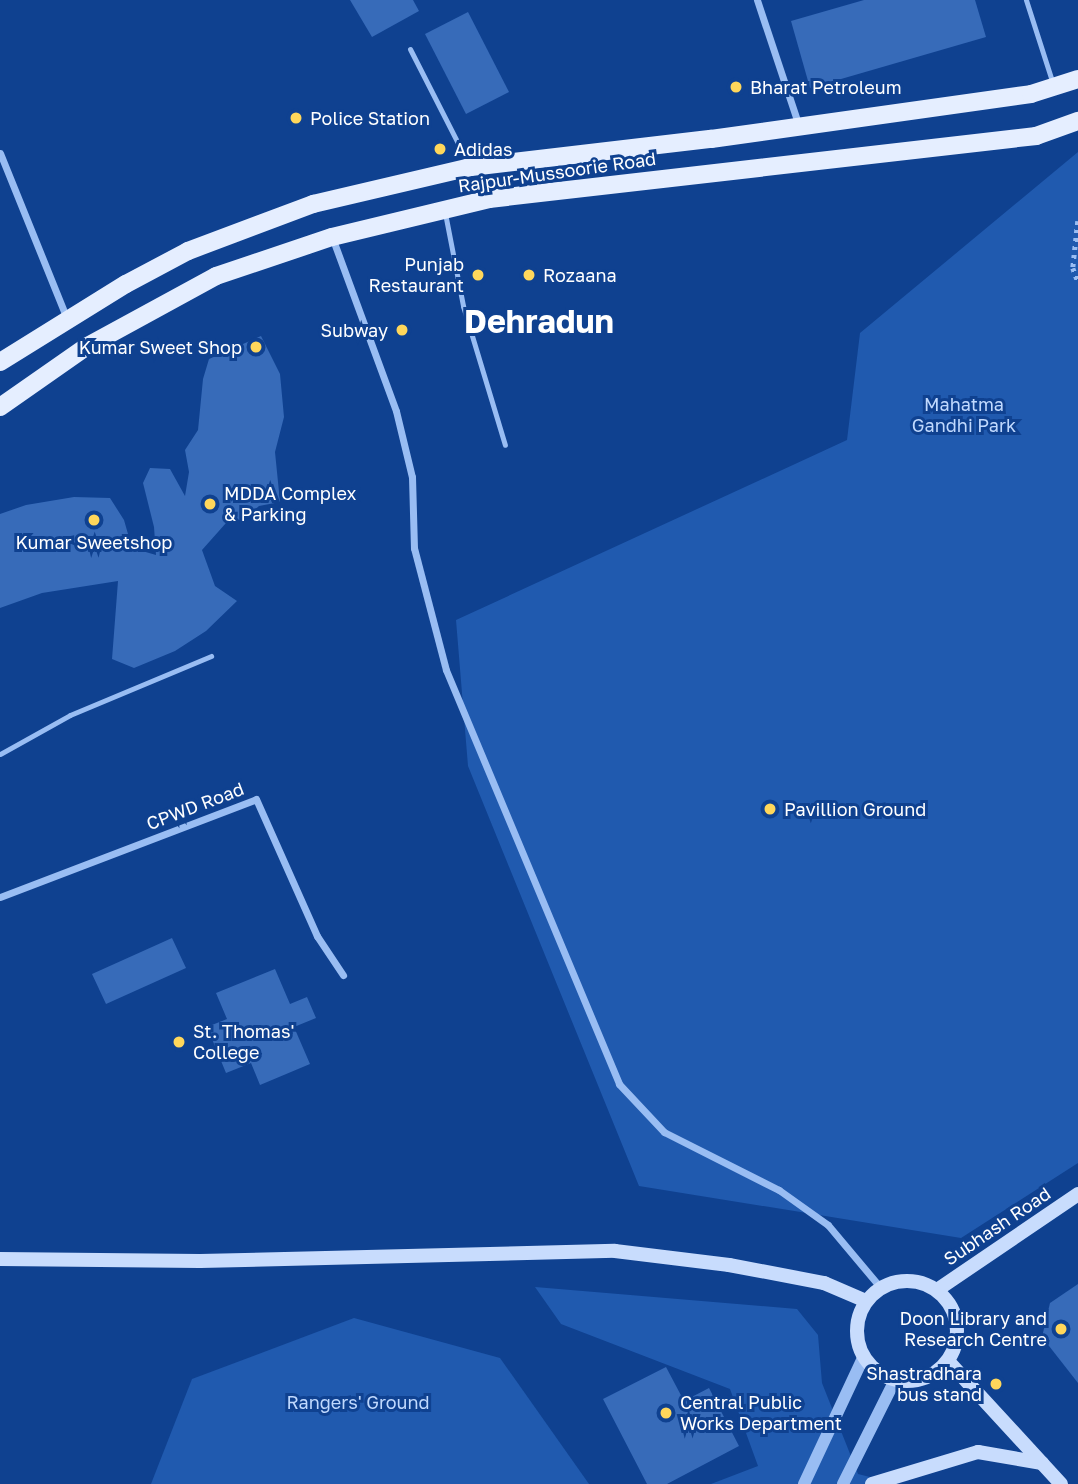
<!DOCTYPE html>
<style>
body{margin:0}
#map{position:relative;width:1078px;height:1484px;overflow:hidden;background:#0f4190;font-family:"Golos Text",sans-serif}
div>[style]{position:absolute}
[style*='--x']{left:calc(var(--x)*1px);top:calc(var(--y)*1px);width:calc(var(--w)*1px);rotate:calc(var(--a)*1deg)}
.green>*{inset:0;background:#205aaf}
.building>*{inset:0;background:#376bb9}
.path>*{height:4.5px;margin-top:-2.25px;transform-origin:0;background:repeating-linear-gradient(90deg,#99bdf3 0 3.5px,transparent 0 8.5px)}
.service>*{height:5px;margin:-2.5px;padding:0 2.5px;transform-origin:2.5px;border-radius:2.5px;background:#99bdf3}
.minor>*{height:7px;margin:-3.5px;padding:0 3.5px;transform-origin:3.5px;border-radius:3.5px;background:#99bdf3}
.tertiary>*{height:12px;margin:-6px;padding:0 6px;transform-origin:6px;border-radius:6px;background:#99bdf3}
.secondary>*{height:14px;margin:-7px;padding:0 7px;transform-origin:7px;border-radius:7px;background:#c8dcfd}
.secondary>.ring{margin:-7px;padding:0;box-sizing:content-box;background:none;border:14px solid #c8dcfd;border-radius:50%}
.primary>*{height:18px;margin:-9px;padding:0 9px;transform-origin:9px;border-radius:9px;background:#e5eeff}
.dots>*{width:19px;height:19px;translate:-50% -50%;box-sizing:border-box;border:4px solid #0f4190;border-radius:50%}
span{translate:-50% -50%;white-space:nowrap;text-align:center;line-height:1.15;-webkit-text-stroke:6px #0f4190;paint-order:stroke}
.poi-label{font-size:18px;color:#fff}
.left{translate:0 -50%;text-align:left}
.right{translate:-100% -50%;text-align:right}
.street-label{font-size:18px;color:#fff}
.park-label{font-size:18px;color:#c0d9fe}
.town-label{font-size:32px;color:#fff;font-weight:700}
</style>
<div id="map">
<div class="green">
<i style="clip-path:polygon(1078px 152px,1078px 1163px,961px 1238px,639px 1186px,468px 766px,456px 620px,847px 440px,860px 333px)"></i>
<i style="clip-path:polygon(535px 1287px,797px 1309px,818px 1335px,822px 1383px,858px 1474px,898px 1484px,711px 1484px,758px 1466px,730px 1389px,561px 1324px)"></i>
<i style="clip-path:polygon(354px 1318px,500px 1358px,589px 1484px,151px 1484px,192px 1379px)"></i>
</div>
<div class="building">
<i style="clip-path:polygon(350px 0,413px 0,419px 11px,372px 37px)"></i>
<i style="clip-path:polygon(864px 0,975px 0,986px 37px,810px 88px,791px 21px)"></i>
<i style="clip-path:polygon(468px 12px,509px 92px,466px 114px,425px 34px)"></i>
<i style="clip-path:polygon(261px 336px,280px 374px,284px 417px,275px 452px,280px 502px,259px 506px,244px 519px,226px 523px,202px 550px,215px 586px,237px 601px,206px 631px,175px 651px,134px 668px,112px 659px,118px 581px,42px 593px,0 608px,0 514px,26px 505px,74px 497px,110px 498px,124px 520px,132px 548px,156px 555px,154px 527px,143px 483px,150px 468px,170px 469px,185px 496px,189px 472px,185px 450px,198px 430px,203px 379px,209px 359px)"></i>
<i style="clip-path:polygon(172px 938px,186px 968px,106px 1004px,92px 974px)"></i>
<i style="clip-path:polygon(275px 969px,290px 1004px,307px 997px,316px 1018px,294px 1027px,310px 1064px,260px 1085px,251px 1063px,226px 1073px,207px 1027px,227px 1019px,216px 993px)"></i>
<i style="clip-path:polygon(1078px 1284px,1078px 1383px,1042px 1337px,1050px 1303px)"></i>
<i style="clip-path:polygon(666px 1367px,684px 1401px,709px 1388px,739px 1446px,667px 1484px,647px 1484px,603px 1399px)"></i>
</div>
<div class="path">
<i style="--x:1078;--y:221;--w:47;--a:96.1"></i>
<i style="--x:1073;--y:268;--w:15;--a:70"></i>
</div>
<div class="service">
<i style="--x:1026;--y:0;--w:88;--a:72.2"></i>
<i style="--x:410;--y:49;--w:130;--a:63"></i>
<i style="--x:445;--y:213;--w:95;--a:79"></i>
<i style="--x:463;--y:306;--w:145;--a:73.2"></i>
<i style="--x:0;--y:754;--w:80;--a:-29.1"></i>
<i style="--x:70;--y:715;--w:153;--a:-22.7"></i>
</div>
<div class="minor">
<i style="--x:757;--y:0;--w:133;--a:71.6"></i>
<i style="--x:0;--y:153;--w:179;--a:68"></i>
<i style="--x:332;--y:237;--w:185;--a:69.8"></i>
<i style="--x:396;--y:411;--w:68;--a:76.4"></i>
<i style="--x:412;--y:477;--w:71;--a:88.4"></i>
<i style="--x:414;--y:548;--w:126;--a:75.3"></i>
<i style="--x:446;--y:670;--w:449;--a:67.3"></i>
<i style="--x:619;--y:1084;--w:66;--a:46.8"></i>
<i style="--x:664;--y:1132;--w:129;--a:26.8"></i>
<i style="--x:779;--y:1190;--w:60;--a:35.5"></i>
<i style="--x:828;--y:1225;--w:81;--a:50"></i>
<i style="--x:0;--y:897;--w:274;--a:-20.9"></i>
<i style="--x:256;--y:799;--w:150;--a:66"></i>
<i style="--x:317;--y:936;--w:47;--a:56.3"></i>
</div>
<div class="tertiary">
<i style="--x:804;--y:1484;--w:139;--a:-64.9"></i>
<i style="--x:843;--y:1484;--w:116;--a:-63.4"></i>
</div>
<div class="secondary">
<i style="--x:0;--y:1259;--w:200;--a:0.6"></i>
<i style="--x:200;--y:1261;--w:415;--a:-1.4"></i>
<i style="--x:615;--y:1251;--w:115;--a:7"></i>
<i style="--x:729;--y:1265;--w:97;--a:10.7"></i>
<i style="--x:824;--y:1283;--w:46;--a:23.2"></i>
<i class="ring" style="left:857px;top:1281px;width:86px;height:86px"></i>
<i style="--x:937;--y:1290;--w:171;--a:-34.2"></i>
<i style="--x:948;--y:1361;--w:167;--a:47.4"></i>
<i style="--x:872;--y:1484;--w:111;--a:-16.8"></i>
<i style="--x:978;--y:1452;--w:65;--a:9.8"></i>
</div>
<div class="primary">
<i style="--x:0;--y:362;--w:148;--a:-31.8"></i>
<i style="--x:126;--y:284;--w:70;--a:-28"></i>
<i style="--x:188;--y:251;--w:134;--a:-20.6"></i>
<i style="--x:313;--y:204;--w:162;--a:-13.2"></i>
<i style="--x:471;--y:167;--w:242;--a:-6.7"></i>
<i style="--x:711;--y:139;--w:323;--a:-8"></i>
<i style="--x:1031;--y:94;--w:49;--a:-17.7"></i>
<i style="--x:0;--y:407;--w:105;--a:-34.9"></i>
<i style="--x:86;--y:347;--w:148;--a:-28.6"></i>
<i style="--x:216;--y:276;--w:122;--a:-18.6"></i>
<i style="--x:332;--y:237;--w:162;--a:-13.6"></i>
<i style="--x:489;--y:199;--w:551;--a:-6.57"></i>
<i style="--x:1036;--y:136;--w:45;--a:-19.7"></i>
</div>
<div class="dots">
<i style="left:736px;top:87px;background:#ffd75b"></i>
<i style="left:296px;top:118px;background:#ffd75b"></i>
<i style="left:440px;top:149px;background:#ffd75b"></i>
<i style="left:478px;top:275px;background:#ffd75b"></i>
<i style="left:529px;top:275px;background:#ffd75b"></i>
<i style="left:402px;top:330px;background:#ffd75b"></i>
<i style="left:256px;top:347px;background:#ffd75b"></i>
<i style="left:210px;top:504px;background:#ffd75b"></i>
<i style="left:94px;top:520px;background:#ffd75b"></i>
<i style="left:770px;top:809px;background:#ffd75b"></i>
<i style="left:179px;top:1042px;background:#ffd75b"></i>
<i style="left:1061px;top:1329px;background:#ffd75b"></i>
<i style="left:996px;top:1384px;background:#ffd75b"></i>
<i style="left:666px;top:1413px;background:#ffd75b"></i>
</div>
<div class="poi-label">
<span class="left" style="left:750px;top:87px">Bharat Petroleum</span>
<span class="left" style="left:310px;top:118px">Police Station</span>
<span class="left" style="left:454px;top:149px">Adidas</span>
<span class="right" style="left:464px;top:275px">Punjab<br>Restaurant</span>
<span class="left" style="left:543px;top:275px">Rozaana</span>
<span class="right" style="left:388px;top:330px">Subway</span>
<span class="right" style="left:242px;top:347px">Kumar Sweet Shop</span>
<span class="left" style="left:224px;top:504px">MDDA Complex<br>&amp; Parking</span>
<span style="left:94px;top:542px">Kumar Sweetshop</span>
<span class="left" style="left:784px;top:809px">Pavillion Ground</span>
<span class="left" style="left:193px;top:1042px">St. Thomas'<br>College</span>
<span class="right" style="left:1047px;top:1329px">Doon Library and<br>Research Centre</span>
<span class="right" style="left:982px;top:1384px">Shastradhara<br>bus stand</span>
<span class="left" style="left:680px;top:1413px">Central Public<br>Works Department</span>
</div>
<div class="street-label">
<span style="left:557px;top:172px;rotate:-8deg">Rajpur-Mussoorie Road</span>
<span style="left:195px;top:806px;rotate:-21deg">CPWD Road</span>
<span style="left:997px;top:1226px;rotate:-34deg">Subhash Road</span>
</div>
<div class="park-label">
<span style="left:964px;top:415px">Mahatma<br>Gandhi Park</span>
<span style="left:358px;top:1402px">Rangers' Ground</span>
</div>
<div class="town-label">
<span style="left:539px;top:321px">Dehradun</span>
</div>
</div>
